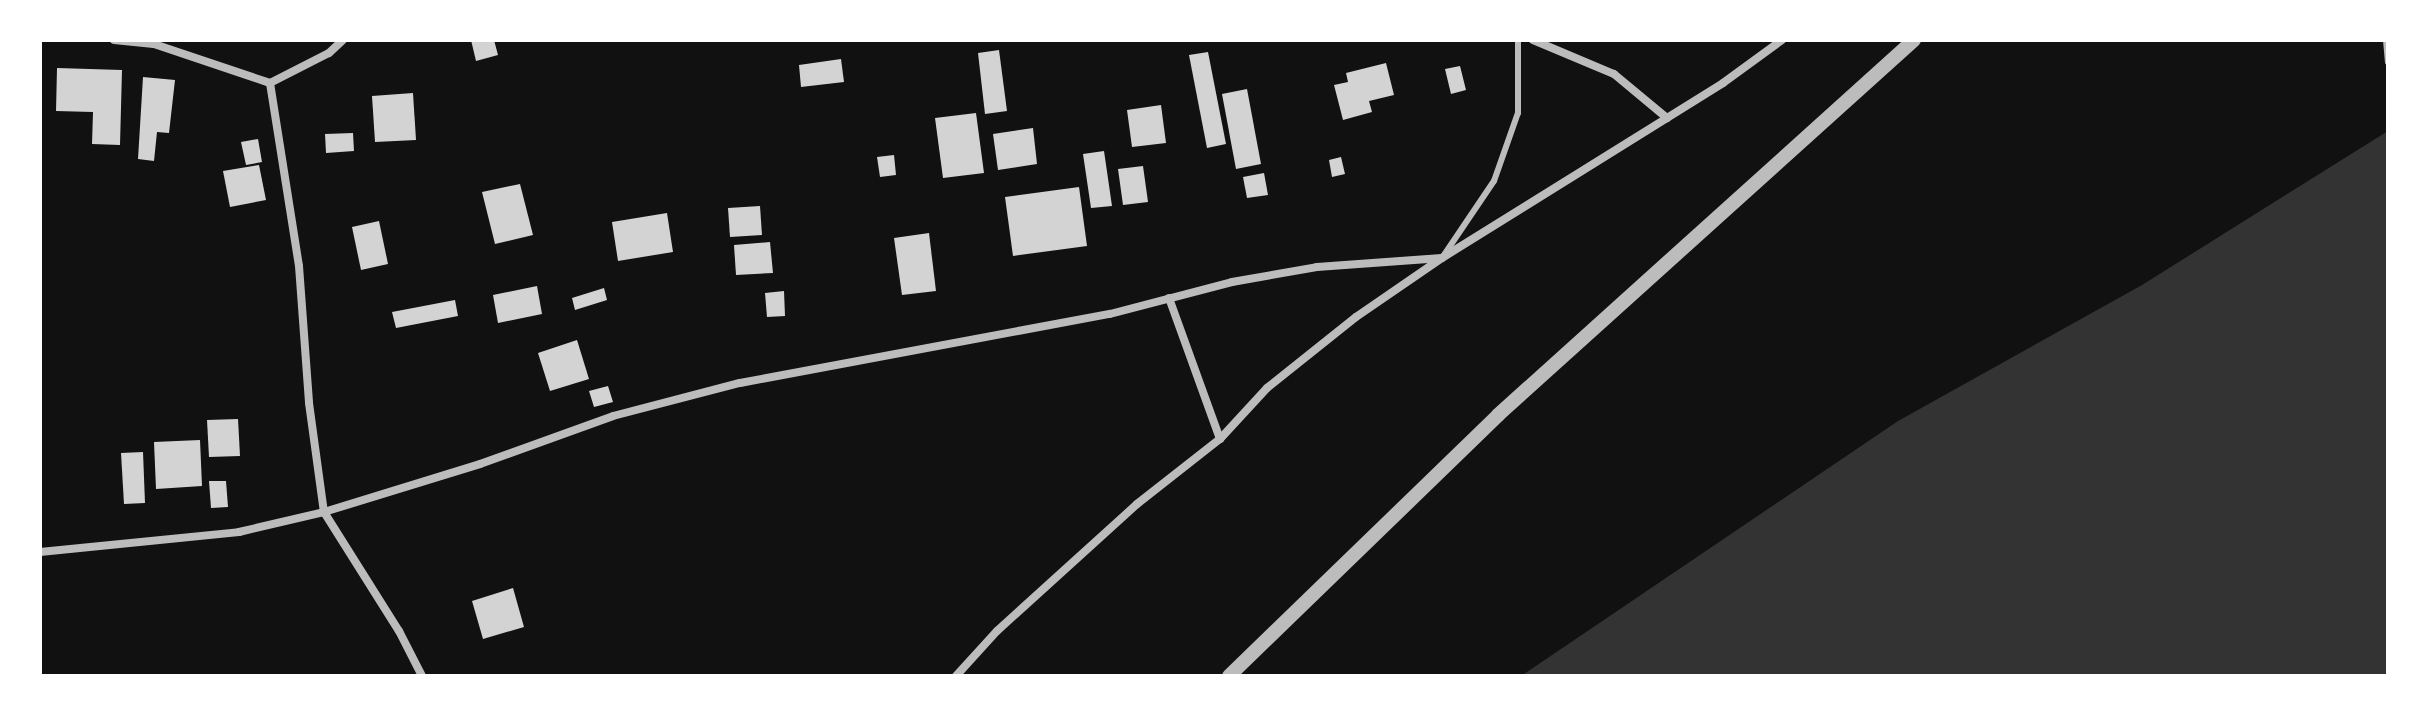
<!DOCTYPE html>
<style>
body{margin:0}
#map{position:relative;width:2428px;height:716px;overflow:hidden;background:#111;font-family:Bitter,serif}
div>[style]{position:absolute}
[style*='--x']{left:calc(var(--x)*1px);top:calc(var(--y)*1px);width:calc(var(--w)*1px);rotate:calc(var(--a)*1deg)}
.water>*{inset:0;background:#333}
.building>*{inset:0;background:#d3d3d3}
.service>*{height:6px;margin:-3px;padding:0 3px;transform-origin:3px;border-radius:3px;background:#bcbcbc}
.minor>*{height:8px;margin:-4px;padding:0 4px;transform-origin:4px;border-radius:4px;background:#bcbcbc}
.tertiary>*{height:14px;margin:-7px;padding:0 7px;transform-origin:7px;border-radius:7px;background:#bcbcbc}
span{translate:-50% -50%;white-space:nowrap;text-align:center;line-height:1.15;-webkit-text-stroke:8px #fff;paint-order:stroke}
.frame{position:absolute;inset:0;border:42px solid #fff;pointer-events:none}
</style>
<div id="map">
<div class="water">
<i style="clip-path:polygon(2388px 131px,2388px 676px,1521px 676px,1898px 421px,2142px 285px)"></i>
</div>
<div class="building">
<i style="clip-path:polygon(471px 40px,494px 40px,498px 55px,476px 61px)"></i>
<i style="clip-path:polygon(999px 50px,1007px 111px,985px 114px,978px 53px)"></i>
<i style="clip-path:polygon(1208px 52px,1226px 144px,1207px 148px,1189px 55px)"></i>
<i style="clip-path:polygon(841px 59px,844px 82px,801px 87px,799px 65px)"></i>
<i style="clip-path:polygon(1386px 63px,1394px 95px,1369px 101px,1372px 112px,1343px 120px,1334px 85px,1348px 82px,1346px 73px)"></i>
<i style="clip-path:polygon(1460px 66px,1466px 90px,1451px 94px,1445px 69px)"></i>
<i style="clip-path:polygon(57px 68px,122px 70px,120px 145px,92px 144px,93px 112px,56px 111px)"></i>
<i style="clip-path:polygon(143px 77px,175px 80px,169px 133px,157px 132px,154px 161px,138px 159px)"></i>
<i style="clip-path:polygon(1247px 89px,1261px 164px,1236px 169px,1222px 94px)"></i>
<i style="clip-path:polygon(413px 93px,416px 140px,375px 142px,372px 96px)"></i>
<i style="clip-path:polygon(1161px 105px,1166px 143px,1132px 147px,1127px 110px)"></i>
<i style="clip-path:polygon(976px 113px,984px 173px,943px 178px,935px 118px)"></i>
<i style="clip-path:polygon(1033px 128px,1037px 164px,998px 170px,993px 134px)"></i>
<i style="clip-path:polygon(353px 133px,354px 151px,326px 153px,325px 134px)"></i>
<i style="clip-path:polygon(258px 139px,262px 162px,246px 165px,241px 142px)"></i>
<i style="clip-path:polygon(1104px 151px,1112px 206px,1091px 208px,1083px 154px)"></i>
<i style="clip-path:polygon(894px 155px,896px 175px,880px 177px,877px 157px)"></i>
<i style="clip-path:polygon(1341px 157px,1345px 174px,1332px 177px,1329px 160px)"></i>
<i style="clip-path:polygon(259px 165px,266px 200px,230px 207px,223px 171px)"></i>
<i style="clip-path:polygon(1143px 166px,1148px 202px,1123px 205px,1118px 169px)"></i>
<i style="clip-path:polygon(1264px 173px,1268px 195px,1247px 198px,1243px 177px)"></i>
<i style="clip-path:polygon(520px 184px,533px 235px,495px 244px,482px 192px)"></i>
<i style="clip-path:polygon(1079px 187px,1087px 246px,1013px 256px,1005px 197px)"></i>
<i style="clip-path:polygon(760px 206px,762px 235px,730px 237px,728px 208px)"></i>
<i style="clip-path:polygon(667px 213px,673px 252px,618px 261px,612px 222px)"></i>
<i style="clip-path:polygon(379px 221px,388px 264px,361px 270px,352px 227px)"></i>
<i style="clip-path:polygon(929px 233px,936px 291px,902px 295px,894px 238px)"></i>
<i style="clip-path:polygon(770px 242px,773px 273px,736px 275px,734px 245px)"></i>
<i style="clip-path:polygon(537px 286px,542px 314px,498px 323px,493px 295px)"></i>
<i style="clip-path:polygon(604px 288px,607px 300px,575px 310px,572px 298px)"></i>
<i style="clip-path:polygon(784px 291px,785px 316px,767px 317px,765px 293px)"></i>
<i style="clip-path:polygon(455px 300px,458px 316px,396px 328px,392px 312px)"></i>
<i style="clip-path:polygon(577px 340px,589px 379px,550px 391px,538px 353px)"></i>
<i style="clip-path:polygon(608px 386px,613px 402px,594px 407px,589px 391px)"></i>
<i style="clip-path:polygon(238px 419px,240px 456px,209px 457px,207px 420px)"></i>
<i style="clip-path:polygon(200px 440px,202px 486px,156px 489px,154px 442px)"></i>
<i style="clip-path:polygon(143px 452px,145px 503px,124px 504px,121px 453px)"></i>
<i style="clip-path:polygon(209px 481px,226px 481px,228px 507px,211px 508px)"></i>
<i style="clip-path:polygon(513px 588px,524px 627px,483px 639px,472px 601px)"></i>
</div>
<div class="service">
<i style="--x:2386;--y:40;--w:22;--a:85"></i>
<i style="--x:1444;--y:255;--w:89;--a:-56"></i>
<i style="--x:1494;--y:181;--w:72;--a:-70.6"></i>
<i style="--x:1518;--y:113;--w:73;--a:-90"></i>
</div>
<div class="minor">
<i style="--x:114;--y:40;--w:40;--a:5.7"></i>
<i style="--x:154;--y:44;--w:122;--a:18.6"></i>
<i style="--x:270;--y:83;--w:66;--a:-27"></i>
<i style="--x:329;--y:53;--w:19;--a:-43"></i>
<i style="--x:1533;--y:40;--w:88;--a:22.8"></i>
<i style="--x:1614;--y:74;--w:69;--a:39.7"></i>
<i style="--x:270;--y:83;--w:185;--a:81"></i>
<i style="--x:299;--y:266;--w:137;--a:85.8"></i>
<i style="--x:309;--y:403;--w:110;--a:82.2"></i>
<i style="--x:324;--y:512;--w:141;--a:57.8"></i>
<i style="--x:399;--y:631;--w:51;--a:62.9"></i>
<i style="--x:1169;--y:298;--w:150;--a:70.1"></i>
<i style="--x:40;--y:552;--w:200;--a:-5.7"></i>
<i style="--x:239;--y:532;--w:87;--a:-13.2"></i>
<i style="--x:324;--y:512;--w:163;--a:-17.1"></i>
<i style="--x:480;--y:464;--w:141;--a:-19.8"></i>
<i style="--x:613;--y:416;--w:131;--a:-14.6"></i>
<i style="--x:740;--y:383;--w:376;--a:-10.6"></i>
<i style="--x:1110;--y:314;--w:126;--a:-14.7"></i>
<i style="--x:1232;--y:282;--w:86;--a:-10"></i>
<i style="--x:1317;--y:267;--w:125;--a:-4.1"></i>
<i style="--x:956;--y:676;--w:61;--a:-47.7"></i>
<i style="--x:997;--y:631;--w:189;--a:-42.2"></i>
<i style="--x:1137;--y:504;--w:105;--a:-38.1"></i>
<i style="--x:1220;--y:439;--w:69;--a:-47.3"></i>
<i style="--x:1267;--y:388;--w:114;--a:-38.6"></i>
<i style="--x:1356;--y:317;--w:104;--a:-34.5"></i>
<i style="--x:1442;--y:258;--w:331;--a:-31.9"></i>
<i style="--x:1723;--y:83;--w:73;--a:-36.1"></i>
</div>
<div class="tertiary">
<i style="--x:1229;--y:676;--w:375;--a:-44.1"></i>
<i style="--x:1498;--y:415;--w:560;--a:-42.03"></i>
</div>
<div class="frame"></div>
</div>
